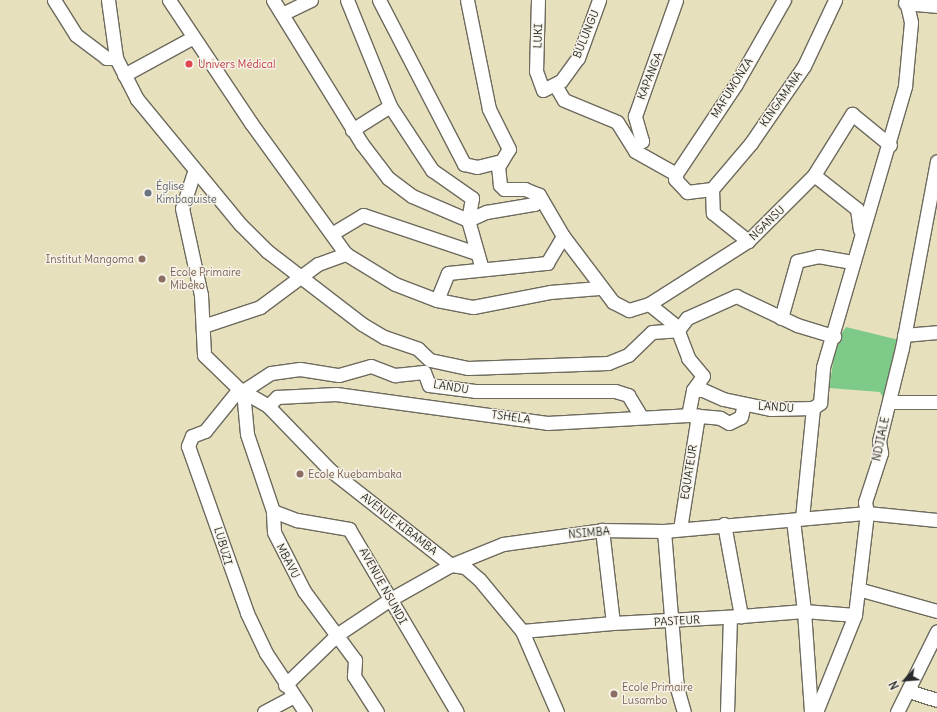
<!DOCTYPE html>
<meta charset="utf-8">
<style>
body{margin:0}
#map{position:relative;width:937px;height:712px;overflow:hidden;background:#e7e0bc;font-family:Delius,sans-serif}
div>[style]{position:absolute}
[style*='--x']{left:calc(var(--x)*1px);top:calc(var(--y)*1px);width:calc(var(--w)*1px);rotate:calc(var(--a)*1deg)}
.green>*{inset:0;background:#7dca89}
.roads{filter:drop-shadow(1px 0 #6d6a5e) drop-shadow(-1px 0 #6d6a5e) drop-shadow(0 1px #6d6a5e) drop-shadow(0 -1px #6d6a5e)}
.minor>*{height:13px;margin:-6.5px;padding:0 6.5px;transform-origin:6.5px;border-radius:6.5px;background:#fff}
.dots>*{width:11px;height:11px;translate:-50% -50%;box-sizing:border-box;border:2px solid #f7f3e8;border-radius:50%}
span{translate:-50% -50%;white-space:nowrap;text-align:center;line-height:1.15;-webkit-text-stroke:3px #f7f3e8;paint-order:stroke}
.street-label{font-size:11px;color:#2b2b2b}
.health-label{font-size:11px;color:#be3a42}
.left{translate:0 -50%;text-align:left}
.worship-label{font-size:11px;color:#5b616d}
.education-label{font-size:11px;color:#785e54}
.right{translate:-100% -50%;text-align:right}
.north{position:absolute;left:885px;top:660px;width:40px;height:40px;-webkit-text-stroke:3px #f7f3e8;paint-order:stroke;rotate:244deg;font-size:11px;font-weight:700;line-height:16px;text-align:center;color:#2b2b2b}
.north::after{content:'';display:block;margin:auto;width:14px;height:18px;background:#2b2b2b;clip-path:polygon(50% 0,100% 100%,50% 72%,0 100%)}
</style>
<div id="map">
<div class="green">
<i style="clip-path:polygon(846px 327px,899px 340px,883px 398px,880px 392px,829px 388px,837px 340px)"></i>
</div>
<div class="roads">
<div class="minor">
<i style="--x:54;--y:0;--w:41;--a:57.8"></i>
<i style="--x:76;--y:35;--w:38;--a:37"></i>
<i style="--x:106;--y:58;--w:10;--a:0"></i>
<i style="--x:108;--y:0;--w:59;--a:82.1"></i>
<i style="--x:116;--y:58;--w:46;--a:62.9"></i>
<i style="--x:137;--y:99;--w:163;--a:50.5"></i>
<i style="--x:241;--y:225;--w:37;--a:45"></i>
<i style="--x:267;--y:251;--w:120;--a:37.5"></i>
<i style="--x:362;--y:324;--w:26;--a:31"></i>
<i style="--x:384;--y:337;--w:36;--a:19"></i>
<i style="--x:418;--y:349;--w:16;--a:43"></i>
<i style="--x:430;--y:360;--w:39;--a:12"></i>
<i style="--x:468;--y:368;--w:140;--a:-2"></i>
<i style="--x:608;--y:363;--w:22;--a:-22"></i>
<i style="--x:628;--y:355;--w:33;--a:-44"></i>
<i style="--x:652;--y:332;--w:26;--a:-4"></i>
<i style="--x:678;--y:330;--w:15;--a:-53"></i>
<i style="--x:687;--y:318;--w:54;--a:-24.2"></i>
<i style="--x:736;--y:296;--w:68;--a:25.4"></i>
<i style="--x:797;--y:325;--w:39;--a:17"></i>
<i style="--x:169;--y:0;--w:148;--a:56.3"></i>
<i style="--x:251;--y:123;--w:162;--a:54.1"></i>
<i style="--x:346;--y:254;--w:57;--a:31.5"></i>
<i style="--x:395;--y:284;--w:45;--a:20.9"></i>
<i style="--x:437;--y:300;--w:37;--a:11"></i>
<i style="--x:473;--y:307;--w:78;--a:-11"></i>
<i style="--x:550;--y:292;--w:49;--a:-4.7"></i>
<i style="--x:273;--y:0;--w:169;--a:58.3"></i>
<i style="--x:362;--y:144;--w:43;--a:52.6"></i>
<i style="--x:388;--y:178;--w:30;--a:37"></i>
<i style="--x:412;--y:196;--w:61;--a:23.2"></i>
<i style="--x:468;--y:220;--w:20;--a:-24"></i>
<i style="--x:486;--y:212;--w:49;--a:-9.5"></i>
<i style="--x:534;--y:204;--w:10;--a:-61"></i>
<i style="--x:347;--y:0;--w:114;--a:67.9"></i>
<i style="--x:379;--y:0;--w:185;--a:62.6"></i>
<i style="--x:464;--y:164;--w:13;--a:13"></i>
<i style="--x:477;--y:167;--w:25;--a:-14"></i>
<i style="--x:538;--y:0;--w:71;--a:91.6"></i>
<i style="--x:536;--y:71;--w:20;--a:70"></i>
<i style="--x:543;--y:90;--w:20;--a:-27"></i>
<i style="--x:561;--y:81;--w:29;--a:-54"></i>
<i style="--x:578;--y:58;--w:62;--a:-70.1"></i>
<i style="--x:905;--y:3;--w:32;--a:5"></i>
<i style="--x:284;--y:13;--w:30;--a:-26"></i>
<i style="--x:124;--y:75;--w:77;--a:-28.6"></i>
<i style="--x:555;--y:85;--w:17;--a:59"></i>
<i style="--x:564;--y:100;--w:57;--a:22.5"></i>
<i style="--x:617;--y:122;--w:34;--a:58"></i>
<i style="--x:635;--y:151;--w:47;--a:29.3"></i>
<i style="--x:676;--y:174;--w:5;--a:101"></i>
<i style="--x:675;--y:179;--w:18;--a:47"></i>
<i style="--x:687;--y:192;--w:25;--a:-7"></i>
<i style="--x:712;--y:189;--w:24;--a:88"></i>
<i style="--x:713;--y:213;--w:45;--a:38.7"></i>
<i style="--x:352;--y:130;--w:45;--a:-32.3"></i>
<i style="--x:390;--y:106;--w:77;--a:56.7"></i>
<i style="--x:432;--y:170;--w:49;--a:35"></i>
<i style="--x:472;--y:198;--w:22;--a:100"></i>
<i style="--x:468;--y:220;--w:51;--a:74.1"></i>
<i style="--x:633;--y:145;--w:10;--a:-24"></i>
<i style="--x:642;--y:141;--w:26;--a:-106"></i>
<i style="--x:635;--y:116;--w:123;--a:-70.5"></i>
<i style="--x:194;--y:172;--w:38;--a:108"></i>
<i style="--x:182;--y:208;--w:89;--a:77.7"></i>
<i style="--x:201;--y:295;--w:60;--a:87.1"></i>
<i style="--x:204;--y:355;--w:49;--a:44.2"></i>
<i style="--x:239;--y:389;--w:34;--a:30"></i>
<i style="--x:268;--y:406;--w:89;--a:45.9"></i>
<i style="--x:330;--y:470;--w:154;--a:38.1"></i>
<i style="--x:451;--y:565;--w:14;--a:8"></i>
<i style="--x:465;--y:567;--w:18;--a:41"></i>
<i style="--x:479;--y:579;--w:67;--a:50.4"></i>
<i style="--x:522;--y:631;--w:88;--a:66.6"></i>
<i style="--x:676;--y:174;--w:108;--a:-56.3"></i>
<i style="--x:736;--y:84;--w:97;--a:-60.3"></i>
<i style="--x:814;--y:175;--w:55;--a:38.3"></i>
<i style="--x:857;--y:209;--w:21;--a:82"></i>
<i style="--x:712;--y:189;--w:60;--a:-49.7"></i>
<i style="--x:751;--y:143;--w:93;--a:-55.5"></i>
<i style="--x:804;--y:66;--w:73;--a:-64.8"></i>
<i style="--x:333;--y:233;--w:35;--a:-31"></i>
<i style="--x:363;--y:215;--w:119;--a:18.6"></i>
<i style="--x:563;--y:236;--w:83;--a:52.9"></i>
<i style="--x:613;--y:302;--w:18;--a:27"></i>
<i style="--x:629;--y:310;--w:21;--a:-17"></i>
<i style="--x:649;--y:304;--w:35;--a:39"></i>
<i style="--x:676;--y:326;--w:34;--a:69"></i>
<i style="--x:688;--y:358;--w:23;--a:50"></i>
<i style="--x:703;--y:376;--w:17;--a:126"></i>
<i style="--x:693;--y:390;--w:25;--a:101"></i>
<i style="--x:437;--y:300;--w:29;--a:-68"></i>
<i style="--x:448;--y:273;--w:100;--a:-5.8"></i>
<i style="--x:547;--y:263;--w:31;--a:-59"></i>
<i style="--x:563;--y:236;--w:48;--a:-120.3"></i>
<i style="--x:539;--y:195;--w:15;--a:-157"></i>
<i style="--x:525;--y:189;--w:21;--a:180"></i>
<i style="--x:504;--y:189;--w:6;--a:-135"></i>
<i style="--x:500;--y:185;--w:18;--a:-96"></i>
<i style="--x:498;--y:167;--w:21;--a:-59"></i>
<i style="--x:509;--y:149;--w:45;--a:-116.6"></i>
<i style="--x:489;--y:109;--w:111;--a:-101.4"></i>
<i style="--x:649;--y:304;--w:117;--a:-32.5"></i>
<i style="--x:748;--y:241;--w:93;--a:-45"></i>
<i style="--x:814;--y:175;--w:72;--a:-58.1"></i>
<i style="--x:852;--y:114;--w:49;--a:39.2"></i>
<i style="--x:781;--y:318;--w:59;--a:-74.3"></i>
<i style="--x:797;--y:261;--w:22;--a:-13"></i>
<i style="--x:818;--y:256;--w:36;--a:10"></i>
<i style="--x:203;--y:326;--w:60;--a:-18.4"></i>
<i style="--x:260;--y:307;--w:72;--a:-36.6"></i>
<i style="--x:318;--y:264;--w:30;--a:-20"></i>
<i style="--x:904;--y:335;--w:33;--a:-5"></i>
<i style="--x:239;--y:389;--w:54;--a:129"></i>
<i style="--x:205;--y:431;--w:14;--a:159"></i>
<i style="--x:192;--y:436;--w:11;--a:112"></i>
<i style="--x:188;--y:446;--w:177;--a:70.5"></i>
<i style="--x:247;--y:613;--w:44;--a:64.6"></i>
<i style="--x:266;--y:653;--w:71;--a:56.5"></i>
<i style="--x:693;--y:390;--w:10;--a:0"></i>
<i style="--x:703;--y:390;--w:22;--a:24"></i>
<i style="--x:723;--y:399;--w:49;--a:11.8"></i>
<i style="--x:771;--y:409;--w:42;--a:-1.4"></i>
<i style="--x:890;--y:402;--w:47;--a:0"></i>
<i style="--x:268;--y:406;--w:13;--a:-45"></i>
<i style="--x:277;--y:397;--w:59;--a:-2.9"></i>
<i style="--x:336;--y:394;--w:213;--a:7.8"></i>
<i style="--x:547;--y:423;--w:141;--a:-3.2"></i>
<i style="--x:688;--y:415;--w:32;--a:5"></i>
<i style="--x:720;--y:418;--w:10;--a:29"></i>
<i style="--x:729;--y:423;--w:13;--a:-27"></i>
<i style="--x:741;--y:417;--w:13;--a:-77"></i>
<i style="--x:273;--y:511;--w:26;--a:21"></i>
<i style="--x:297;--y:520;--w:53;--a:9.8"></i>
<i style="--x:349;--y:529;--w:212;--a:59.5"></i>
<i style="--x:802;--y:518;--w:111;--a:-84.3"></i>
<i style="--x:813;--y:408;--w:9;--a:-36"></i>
<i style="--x:820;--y:403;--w:36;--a:-85"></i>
<i style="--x:823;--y:367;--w:293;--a:-73.7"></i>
<i style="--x:905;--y:86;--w:64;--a:-84.6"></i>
<i style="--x:911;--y:22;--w:23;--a:-103"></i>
<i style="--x:793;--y:520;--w:92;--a:83.1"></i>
<i style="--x:804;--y:611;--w:101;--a:86"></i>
<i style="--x:724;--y:524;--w:94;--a:79.5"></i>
<i style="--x:741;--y:616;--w:63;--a:-4.5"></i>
<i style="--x:804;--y:611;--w:51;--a:4.5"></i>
<i style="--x:680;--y:529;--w:115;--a:-81"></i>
<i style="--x:664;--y:531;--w:158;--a:85.3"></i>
<i style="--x:677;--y:688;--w:25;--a:74"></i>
<i style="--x:858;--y:589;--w:82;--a:15.6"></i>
<i style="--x:613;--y:623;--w:128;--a:-3.1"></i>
<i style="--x:522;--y:631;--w:91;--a:-5"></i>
<i style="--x:613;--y:623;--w:94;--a:-96.7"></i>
<i style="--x:285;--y:685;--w:74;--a:-43.9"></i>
<i style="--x:338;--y:634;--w:61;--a:-33.7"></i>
<i style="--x:389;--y:600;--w:71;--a:-29.4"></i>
<i style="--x:451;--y:565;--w:56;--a:-22"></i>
<i style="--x:503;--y:544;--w:100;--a:-8"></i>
<i style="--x:602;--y:530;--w:62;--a:0.9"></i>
<i style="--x:664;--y:531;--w:204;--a:-5.1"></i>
<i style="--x:867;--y:513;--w:70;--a:5.7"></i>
<i style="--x:909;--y:691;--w:29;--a:18"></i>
<i style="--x:264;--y:712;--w:34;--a:-28"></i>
<i style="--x:377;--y:712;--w:43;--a:-122.6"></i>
<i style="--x:354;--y:676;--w:16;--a:-86"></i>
<i style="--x:355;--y:660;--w:86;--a:-126.5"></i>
<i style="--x:304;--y:591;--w:66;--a:-117"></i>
<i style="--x:274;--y:532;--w:21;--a:-93"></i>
<i style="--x:273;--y:511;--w:81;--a:-108.7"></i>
<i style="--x:247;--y:434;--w:43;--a:-95.3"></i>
<i style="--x:243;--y:391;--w:33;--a:-33"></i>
<i style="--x:271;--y:373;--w:29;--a:-8"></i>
<i style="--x:300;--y:369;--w:39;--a:9"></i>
<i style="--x:339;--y:375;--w:33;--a:-16"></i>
<i style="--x:371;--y:366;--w:26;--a:21"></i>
<i style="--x:395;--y:375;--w:29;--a:-6"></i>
<i style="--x:424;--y:372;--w:14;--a:69"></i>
<i style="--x:429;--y:385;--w:46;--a:7.4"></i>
<i style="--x:475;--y:391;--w:140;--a:0"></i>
<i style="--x:615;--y:391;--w:14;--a:17"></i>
<i style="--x:628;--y:395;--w:23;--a:59"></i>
<i style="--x:727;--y:712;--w:95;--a:-88.2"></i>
<i style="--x:816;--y:712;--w:105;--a:-68.1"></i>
<i style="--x:855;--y:615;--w:103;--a:-83.3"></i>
<i style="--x:867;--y:513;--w:11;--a:-100"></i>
<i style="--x:865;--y:502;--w:52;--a:-71.9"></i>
<i style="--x:881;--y:453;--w:12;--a:-99"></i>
<i style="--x:879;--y:441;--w:96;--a:-76.1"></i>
<i style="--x:902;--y:348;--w:190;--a:-79.4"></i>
<i style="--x:897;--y:712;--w:90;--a:-63.7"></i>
</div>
</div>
<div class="dots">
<i style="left:189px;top:64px;background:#e0444e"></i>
<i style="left:148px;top:193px;background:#6b7280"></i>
<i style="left:142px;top:259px;background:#8d6e63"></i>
<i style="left:162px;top:279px;background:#8d6e63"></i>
<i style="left:300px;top:474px;background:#8d6e63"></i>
<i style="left:614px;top:694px;background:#8d6e63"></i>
</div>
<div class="street-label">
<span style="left:586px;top:34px;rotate:-68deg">BULUNGU</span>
<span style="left:538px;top:36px;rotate:-88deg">LUKI</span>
<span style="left:650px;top:76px;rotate:-68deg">KAPANGA</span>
<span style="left:732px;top:88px;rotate:-58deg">MAFUMONZA</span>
<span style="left:781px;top:99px;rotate:-55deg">KINGAMANA</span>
<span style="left:767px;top:223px;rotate:-44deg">NGANSU</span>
<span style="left:451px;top:387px;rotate:9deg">LANDU</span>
<span style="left:776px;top:407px;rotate:4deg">LANDU</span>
<span style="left:511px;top:417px;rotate:8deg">TSHELA</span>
<span style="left:881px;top:439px;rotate:-78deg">NDJIALE</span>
<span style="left:689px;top:472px;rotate:-81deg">EQUATEUR</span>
<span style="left:399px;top:524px;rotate:38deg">AVENUE KIBAMBA</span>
<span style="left:589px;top:533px;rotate:-5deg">NSIMBA</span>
<span style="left:223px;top:546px;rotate:74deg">LUBUZI</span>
<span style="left:288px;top:561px;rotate:63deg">MBAVU</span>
<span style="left:383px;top:586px;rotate:61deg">AVENUE NSUNDI</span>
<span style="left:677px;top:621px;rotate:-3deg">PASTEUR</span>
</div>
<div class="health-label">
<span class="left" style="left:198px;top:64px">Univers Médical</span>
</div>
<div class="worship-label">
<span class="left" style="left:156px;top:193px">Église<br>Kimbaguiste</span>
</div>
<div class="education-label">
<span class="right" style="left:134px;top:259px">Institut Mangoma</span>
<span class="left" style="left:170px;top:279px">Ecole Primaire<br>Mibeko</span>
<span class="left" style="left:308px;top:474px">Ecole Kuebambaka</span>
<span class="left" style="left:622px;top:694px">Ecole Primaire<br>Lusambo</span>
</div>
<div class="north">N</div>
</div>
